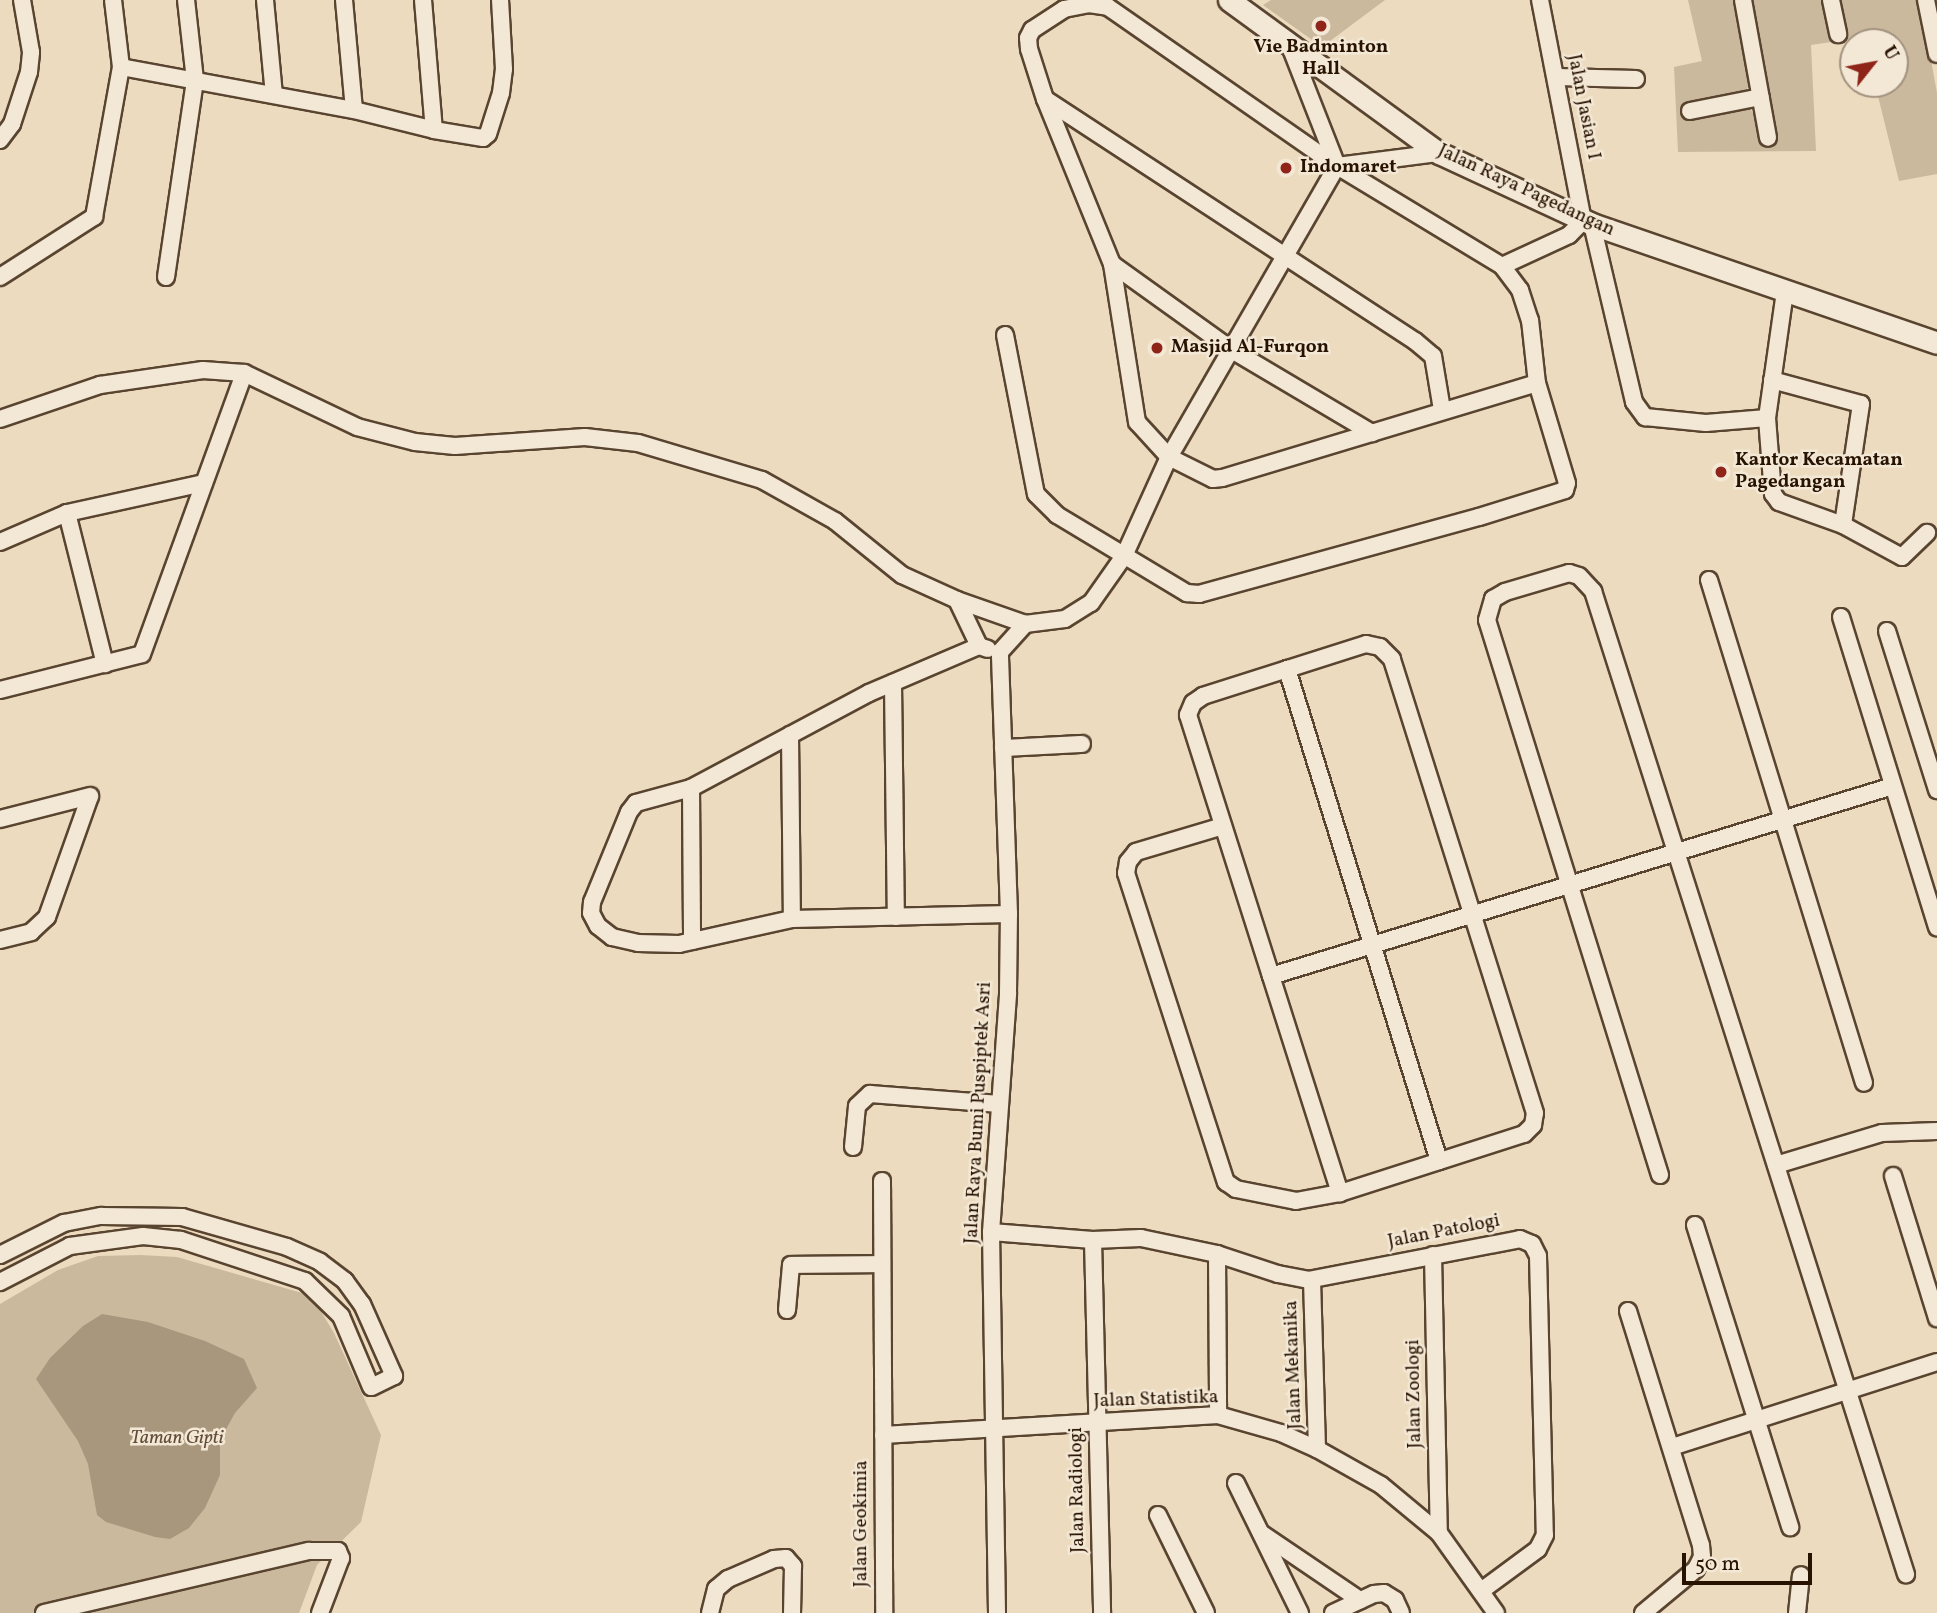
<!DOCTYPE html>
<style>
body{margin:0}
#map{position:relative;width:1937px;height:1613px;overflow:hidden;background:#ecdbbe;font-family:Vollkorn,serif}
div>[style]{position:absolute}
[style*='--x']{left:calc(var(--x)*1px);top:calc(var(--y)*1px);width:calc(var(--w)*1px);rotate:calc(var(--a)*1deg)}
.green>*{inset:0;background:#cbb99e}
.water>*{inset:0;background:#a9977d}
.roads{filter:drop-shadow(2px 0 #594430) drop-shadow(-2px 0 #594430) drop-shadow(0 2px #594430) drop-shadow(0 -2px #594430)}
.minor>*{height:16px;margin:-8px;padding:0 8px;transform-origin:8px;border-radius:8px;background:#f3e8d5}
.tertiary>*{height:21px;margin:-10.5px;padding:0 10.5px;transform-origin:10.5px;border-radius:10.5px;background:#f3e8d5}
.dots>*{width:19px;height:19px;translate:-50% -50%;box-sizing:border-box;border:4px solid #f3e8d5;border-radius:50%}
span{translate:-50% -50%;white-space:nowrap;text-align:center;line-height:1.15;-webkit-text-stroke:5px #f3e8d5;paint-order:stroke}
.poi-label{font-size:19px;color:#281200;font-weight:700}
.left{translate:0 -50%;text-align:left}
.street-label{font-size:19px;color:#281200}
.park-label{font-size:19px;color:#614c37;font-style:italic}
.north{position:absolute;left:1839px;top:28px;width:70px;height:70px;box-sizing:border-box;background:#f3e8d5;border:2px solid #a29280;border-radius:50%;rotate:59deg;font-size:19px;font-weight:700;line-height:28px;text-align:center;color:#281200}
.north::after{content:'';display:block;margin:auto;width:24px;height:32px;background:#8f2418;clip-path:polygon(50% 0,100% 100%,50% 72%,0 100%)}
.scale{position:absolute;left:1682px;top:1553px;width:130px;height:32px;box-sizing:border-box;border:4px solid #281200;border-top:0;padding-left:9px;font-size:21px;line-height:24px;white-space:nowrap;color:#281200;-webkit-text-stroke:5px #f3e8d5;paint-order:stroke}
</style>
<div id="map">
<div class="green">
<i style="clip-path:polygon(1271px 0,1385px 0,1322px 47px,1263px 5px)"></i>
<i style="clip-path:polygon(1688px 0,1736px 0,1751px 83px,1743px 94px,1690px 118px,1749px 108px,1775px 139px,1750px 0,1824px 0,1831px 37px,1846px 34px,1839px 0,1920px 0,1937px 93px,1937px 174px,1899px 181px,1875px 84px,1895px 84px,1895px 42px,1867px 42px,1865px 37px,1811px 45px,1816px 151px,1678px 152px,1674px 67px,1702px 61px)"></i>
<i style="clip-path:polygon(141px 1255px,177px 1257px,302px 1293px,320px 1310px,334px 1333px,381px 1435px,361px 1522px,317px 1565px,299px 1613px,0 1613px,0 1304px,58px 1270px,98px 1256px)"></i>
</div>
<div class="water">
<i style="clip-path:polygon(102px 1314px,148px 1322px,205px 1341px,244px 1359px,257px 1388px,235px 1413px,220px 1440px,220px 1475px,205px 1508px,189px 1528px,170px 1539px,155px 1537px,106px 1522px,97px 1515px,88px 1464px,78px 1441px,36px 1379px,50px 1358px,83px 1326px)"></i>
</div>
<div class="roads">
<div class="minor">
<i style="--x:265;--y:0;--w:95;--a:84.6"></i>
<i style="--x:344;--y:0;--w:110;--a:84.8"></i>
<i style="--x:423;--y:0;--w:130;--a:85.2"></i>
<i style="--x:1743;--y:0;--w:140;--a:79.7"></i>
<i style="--x:1831;--y:0;--w:35;--a:78"></i>
<i style="--x:1926;--y:0;--w:55;--a:78.5"></i>
<i style="--x:1089;--y:4;--w:19;--a:9"></i>
<i style="--x:1108;--y:7;--w:279;--a:34.8"></i>
<i style="--x:1337;--y:166;--w:193;--a:31.2"></i>
<i style="--x:1502;--y:266;--w:30;--a:53"></i>
<i style="--x:1520;--y:290;--w:32;--a:72"></i>
<i style="--x:1530;--y:320;--w:63;--a:83.7"></i>
<i style="--x:1537;--y:383;--w:329;--a:163.2"></i>
<i style="--x:1222;--y:478;--w:9;--a:174"></i>
<i style="--x:1213;--y:479;--w:49;--a:-153.4"></i>
<i style="--x:1169;--y:457;--w:47;--a:-132.4"></i>
<i style="--x:1137;--y:422;--w:160;--a:-99"></i>
<i style="--x:1112;--y:264;--w:178;--a:-112.1"></i>
<i style="--x:1045;--y:99;--w:52;--a:-107.7"></i>
<i style="--x:1029;--y:49;--w:11;--a:-95"></i>
<i style="--x:1028;--y:38;--w:9;--a:-63"></i>
<i style="--x:1032;--y:30;--w:38;--a:-33"></i>
<i style="--x:1064;--y:9;--w:25;--a:-11"></i>
<i style="--x:1288;--y:41;--w:134;--a:68.6"></i>
<i style="--x:121;--y:67;--w:237;--a:10.5"></i>
<i style="--x:354;--y:110;--w:82;--a:14"></i>
<i style="--x:434;--y:130;--w:50;--a:9.3"></i>
<i style="--x:483;--y:138;--w:6;--a:-39"></i>
<i style="--x:488;--y:134;--w:43;--a:-72.4"></i>
<i style="--x:501;--y:93;--w:24;--a:-83"></i>
<i style="--x:504;--y:69;--w:69;--a:-93.3"></i>
<i style="--x:1557;--y:77;--w:79;--a:1.5"></i>
<i style="--x:1045;--y:99;--w:442;--a:33.2"></i>
<i style="--x:1415;--y:341;--w:23;--a:40"></i>
<i style="--x:1433;--y:356;--w:55;--a:80.5"></i>
<i style="--x:1690;--y:111;--w:72;--a:-11.2"></i>
<i style="--x:0;--y:140;--w:20;--a:-53"></i>
<i style="--x:12;--y:124;--w:55;--a:-71.9"></i>
<i style="--x:29;--y:72;--w:20;--a:-84"></i>
<i style="--x:31;--y:52;--w:53;--a:-99.8"></i>
<i style="--x:1337;--y:166;--w:103;--a:-7.3"></i>
<i style="--x:1592;--y:224;--w:183;--a:76.7"></i>
<i style="--x:1634;--y:402;--w:19;--a:54"></i>
<i style="--x:1645;--y:417;--w:61;--a:5.6"></i>
<i style="--x:1706;--y:423;--w:61;--a:-4.7"></i>
<i style="--x:1767;--y:418;--w:128;--a:-81.9"></i>
<i style="--x:1112;--y:264;--w:148;--a:35.6"></i>
<i style="--x:1232;--y:350;--w:163;--a:30.7"></i>
<i style="--x:1502;--y:266;--w:74;--a:-24.8"></i>
<i style="--x:1569;--y:235;--w:20;--a:-45"></i>
<i style="--x:1583;--y:221;--w:225;--a:-101"></i>
<i style="--x:0;--y:277;--w:112;--a:-32.6"></i>
<i style="--x:94;--y:217;--w:152;--a:-79.8"></i>
<i style="--x:121;--y:67;--w:67;--a:-96.8"></i>
<i style="--x:166;--y:277;--w:199;--a:-81.6"></i>
<i style="--x:195;--y:80;--w:81;--a:-96.4"></i>
<i style="--x:1005;--y:335;--w:162;--a:79"></i>
<i style="--x:1036;--y:494;--w:30;--a:45"></i>
<i style="--x:1057;--y:515;--w:152;--a:31"></i>
<i style="--x:1187;--y:593;--w:12;--a:5"></i>
<i style="--x:1199;--y:594;--w:290;--a:-15.4"></i>
<i style="--x:1479;--y:517;--w:90;--a:-17.4"></i>
<i style="--x:1565;--y:490;--w:7;--a:-74"></i>
<i style="--x:1567;--y:483;--w:104;--a:-106.7"></i>
<i style="--x:1772;--y:380;--w:92;--a:15.1"></i>
<i style="--x:1861;--y:404;--w:122;--a:98.5"></i>
<i style="--x:1843;--y:525;--w:67;--a:28.5"></i>
<i style="--x:1902;--y:557;--w:35;--a:-44"></i>
<i style="--x:1767;--y:418;--w:76;--a:85.5"></i>
<i style="--x:1773;--y:494;--w:10;--a:53"></i>
<i style="--x:1779;--y:502;--w:68;--a:19.8"></i>
<i style="--x:0;--y:419;--w:106;--a:-18.8"></i>
<i style="--x:100;--y:385;--w:104;--a:-8.3"></i>
<i style="--x:203;--y:370;--w:41;--a:4.2"></i>
<i style="--x:244;--y:373;--w:125;--a:25.5"></i>
<i style="--x:357;--y:427;--w:60;--a:14.5"></i>
<i style="--x:415;--y:442;--w:40;--a:5.7"></i>
<i style="--x:455;--y:446;--w:130;--a:-4"></i>
<i style="--x:585;--y:437;--w:53;--a:6.5"></i>
<i style="--x:638;--y:443;--w:129;--a:16.6"></i>
<i style="--x:762;--y:480;--w:84;--a:29.3"></i>
<i style="--x:835;--y:521;--w:86;--a:38.9"></i>
<i style="--x:902;--y:575;--w:60;--a:24.4"></i>
<i style="--x:957;--y:600;--w:72;--a:19.4"></i>
<i style="--x:1025;--y:624;--w:40;--a:-7.1"></i>
<i style="--x:1065;--y:619;--w:31;--a:-32"></i>
<i style="--x:1091;--y:603;--w:57;--a:-54.9"></i>
<i style="--x:1124;--y:556;--w:109;--a:-65.6"></i>
<i style="--x:1169;--y:457;--w:336;--a:-60"></i>
<i style="--x:67;--y:513;--w:156;--a:75.9"></i>
<i style="--x:0;--y:542;--w:73;--a:-23.4"></i>
<i style="--x:67;--y:513;--w:140;--a:-12.4"></i>
<i style="--x:1709;--y:580;--w:526;--a:72.87"></i>
<i style="--x:957;--y:600;--w:51;--a:64.4"></i>
<i style="--x:979;--y:646;--w:9;--a:18"></i>
<i style="--x:1841;--y:617;--w:325;--a:72.8"></i>
<i style="--x:1887;--y:631;--w:167;--a:72.5"></i>
<i style="--x:979;--y:646;--w:120;--a:156.9"></i>
<i style="--x:869;--y:693;--w:202;--a:151.9"></i>
<i style="--x:691;--y:788;--w:57;--a:164.7"></i>
<i style="--x:636;--y:803;--w:11;--a:128"></i>
<i style="--x:629;--y:812;--w:97;--a:112.3"></i>
<i style="--x:592;--y:902;--w:11;--a:95"></i>
<i style="--x:591;--y:913;--w:15;--a:62"></i>
<i style="--x:598;--y:926;--w:18;--a:38"></i>
<i style="--x:612;--y:937;--w:27;--a:13"></i>
<i style="--x:638;--y:943;--w:41;--a:1.4"></i>
<i style="--x:679;--y:944;--w:116;--a:-12.5"></i>
<i style="--x:792;--y:919;--w:217;--a:-1.3"></i>
<i style="--x:1287;--y:669;--w:515;--a:72.83"></i>
<i style="--x:893;--y:683;--w:234;--a:89.3"></i>
<i style="--x:0;--y:690;--w:146;--a:-14.2"></i>
<i style="--x:142;--y:654;--w:299;--a:-70"></i>
<i style="--x:790;--y:735;--w:184;--a:89.4"></i>
<i style="--x:1003;--y:748;--w:79;--a:-2.9"></i>
<i style="--x:691;--y:788;--w:153;--a:89.6"></i>
<i style="--x:0;--y:819;--w:93;--a:-14.3"></i>
<i style="--x:1223;--y:826;--w:91;--a:163.4"></i>
<i style="--x:1136;--y:852;--w:13;--a:129"></i>
<i style="--x:1128;--y:862;--w:11;--a:100"></i>
<i style="--x:1126;--y:873;--w:325;--a:72.1"></i>
<i style="--x:1226;--y:1182;--w:12;--a:35"></i>
<i style="--x:1236;--y:1189;--w:61;--a:11.3"></i>
<i style="--x:1296;--y:1201;--w:45;--a:-10.3"></i>
<i style="--x:1340;--y:1193;--w:193;--a:-17.8"></i>
<i style="--x:1524;--y:1134;--w:13;--a:-45"></i>
<i style="--x:1533;--y:1125;--w:12;--a:-81"></i>
<i style="--x:1535;--y:1113;--w:476;--a:-107.5"></i>
<i style="--x:1392;--y:659;--w:17;--a:-135"></i>
<i style="--x:1380;--y:647;--w:14;--a:-168"></i>
<i style="--x:1366;--y:644;--w:171;--a:162.3"></i>
<i style="--x:1203;--y:696;--w:12;--a:145"></i>
<i style="--x:1193;--y:703;--w:13;--a:113"></i>
<i style="--x:1188;--y:715;--w:502;--a:72.36"></i>
<i style="--x:0;--y:940;--w:32;--a:-14"></i>
<i style="--x:31;--y:932;--w:22;--a:-43"></i>
<i style="--x:47;--y:917;--w:128;--a:-70.4"></i>
<i style="--x:1271;--y:976;--w:650;--a:-16.99"></i>
<i style="--x:853;--y:1147;--w:41;--a:-84.4"></i>
<i style="--x:857;--y:1106;--w:18;--a:-43"></i>
<i style="--x:870;--y:1094;--w:130;--a:4.4"></i>
<i style="--x:1776;--y:1165;--w:111;--a:-16.8"></i>
<i style="--x:1882;--y:1133;--w:55;--a:-2.1"></i>
<i style="--x:1660;--y:1175;--w:581;--a:-107.31"></i>
<i style="--x:1487;--y:620;--w:22;--a:-74"></i>
<i style="--x:1493;--y:599;--w:14;--a:-30"></i>
<i style="--x:1505;--y:592;--w:67;--a:-16.5"></i>
<i style="--x:1569;--y:573;--w:10;--a:17"></i>
<i style="--x:1579;--y:576;--w:21;--a:47"></i>
<i style="--x:1593;--y:591;--w:1032;--a:72.34"></i>
<i style="--x:1893;--y:1176;--w:149;--a:72.8"></i>
<i style="--x:882;--y:1181;--w:432;--a:89.7"></i>
<i style="--x:1695;--y:1225;--w:317;--a:72.5"></i>
<i style="--x:991;--y:1232;--w:102;--a:4.5"></i>
<i style="--x:1093;--y:1240;--w:48;--a:-2.4"></i>
<i style="--x:1141;--y:1238;--w:78;--a:11.9"></i>
<i style="--x:1217;--y:1254;--w:64;--a:18.2"></i>
<i style="--x:1278;--y:1274;--w:31;--a:11"></i>
<i style="--x:1308;--y:1280;--w:216;--a:-10.9"></i>
<i style="--x:1520;--y:1239;--w:13;--a:23"></i>
<i style="--x:1532;--y:1244;--w:13;--a:63"></i>
<i style="--x:1538;--y:1256;--w:279;--a:88.6"></i>
<i style="--x:1545;--y:1535;--w:16;--a:117"></i>
<i style="--x:1538;--y:1549;--w:71;--a:143.6"></i>
<i style="--x:1093;--y:1240;--w:373;--a:88.6"></i>
<i style="--x:1217;--y:1254;--w:161;--a:89.6"></i>
<i style="--x:0;--y:1255;--w:72;--a:-26.6"></i>
<i style="--x:64;--y:1223;--w:38;--a:-11"></i>
<i style="--x:101;--y:1216;--w:81;--a:0.7"></i>
<i style="--x:182;--y:1217;--w:109;--a:15.9"></i>
<i style="--x:287;--y:1247;--w:36;--a:24"></i>
<i style="--x:320;--y:1262;--w:31;--a:37"></i>
<i style="--x:345;--y:1281;--w:29;--a:54"></i>
<i style="--x:362;--y:1304;--w:79;--a:66"></i>
<i style="--x:394;--y:1376;--w:25;--a:154"></i>
<i style="--x:371;--y:1387;--w:77;--a:-112.9"></i>
<i style="--x:341;--y:1316;--w:50;--a:-135.8"></i>
<i style="--x:305;--y:1281;--w:131;--a:-161.7"></i>
<i style="--x:181;--y:1240;--w:38;--a:-174"></i>
<i style="--x:143;--y:1236;--w:74;--a:172.2"></i>
<i style="--x:70;--y:1246;--w:79;--a:152.8"></i>
<i style="--x:1433;--y:1255;--w:278;--a:88.8"></i>
<i style="--x:1312;--y:1280;--w:169;--a:88.3"></i>
<i style="--x:787;--y:1310;--w:45;--a:-84.9"></i>
<i style="--x:791;--y:1265;--w:91;--a:-0.6"></i>
<i style="--x:1628;--y:1311;--w:245;--a:72.7"></i>
<i style="--x:1701;--y:1545;--w:12;--a:85"></i>
<i style="--x:1702;--y:1557;--w:13;--a:117"></i>
<i style="--x:1696;--y:1569;--w:69;--a:140.3"></i>
<i style="--x:883;--y:1435;--w:336;--a:-3.4"></i>
<i style="--x:1218;--y:1415;--w:66;--a:15.9"></i>
<i style="--x:1281;--y:1433;--w:39;--a:24"></i>
<i style="--x:1317;--y:1449;--w:73;--a:29.4"></i>
<i style="--x:1381;--y:1485;--w:75;--a:39.6"></i>
<i style="--x:1439;--y:1533;--w:98;--a:54.5"></i>
<i style="--x:1672;--y:1447;--w:278;--a:-17.8"></i>
<i style="--x:1236;--y:1483;--w:145;--a:63.8"></i>
<i style="--x:1158;--y:1515;--w:109;--a:63.9"></i>
<i style="--x:1261;--y:1533;--w:120;--a:34.1"></i>
<i style="--x:44;--y:1613;--w:272;--a:-13.2"></i>
<i style="--x:309;--y:1551;--w:29;--a:0"></i>
<i style="--x:338;--y:1551;--w:8;--a:67"></i>
<i style="--x:341;--y:1558;--w:59;--a:110.9"></i>
<i style="--x:710;--y:1613;--w:25;--a:-76"></i>
<i style="--x:716;--y:1589;--w:16;--a:-40"></i>
<i style="--x:728;--y:1579;--w:50;--a:-23.5"></i>
<i style="--x:774;--y:1559;--w:12;--a:-5"></i>
<i style="--x:786;--y:1558;--w:11;--a:49"></i>
<i style="--x:793;--y:1566;--w:47;--a:91.2"></i>
<i style="--x:997;--y:1613;--w:381;--a:-90.9"></i>
<i style="--x:991;--y:1232;--w:240;--a:-85.9"></i>
<i style="--x:1008;--y:993;--w:79;--a:-89.3"></i>
<i style="--x:1009;--y:914;--w:262;--a:-92"></i>
<i style="--x:1000;--y:652;--w:38;--a:-48"></i>
<i style="--x:1333;--y:1613;--w:45;--a:-24.9"></i>
<i style="--x:1374;--y:1594;--w:10;--a:-6"></i>
<i style="--x:1384;--y:1593;--w:13;--a:32"></i>
<i style="--x:1395;--y:1600;--w:14;--a:65"></i>
<i style="--x:1797;--y:1613;--w:38;--a:-84"></i>
</div>
<div class="tertiary">
<i style="--x:1229;--y:0;--w:260;--a:36.1"></i>
<i style="--x:1439;--y:153;--w:169;--a:24.9"></i>
<i style="--x:1592;--y:224;--w:365;--a:19"></i>
</div>
</div>
<div class="dots">
<i style="left:1321px;top:26px;background:#8f2418"></i>
<i style="left:1286px;top:168px;background:#8f2418"></i>
<i style="left:1157px;top:348px;background:#8f2418"></i>
<i style="left:1721px;top:472px;background:#8f2418"></i>
</div>
<div class="poi-label">
<span style="left:1321px;top:59px">Vie Badminton<br>Hall</span>
<span class="left" style="left:1300px;top:168px">Indomaret</span>
<span class="left" style="left:1171px;top:348px">Masjid Al-Furqon</span>
<span class="left" style="left:1735px;top:472px">Kantor Kecamatan<br>Pagedangan</span>
</div>
<div class="street-label">
<span style="left:1583px;top:107px;rotate:79deg">Jalan Jasian I</span>
<span style="left:1526px;top:191px;rotate:25deg">Jalan Raya Pagedangan</span>
<span style="left:979px;top:1113px;rotate:-87deg">Jalan Raya Bumi Puspiptek Asri</span>
<span style="left:1444px;top:1232px;rotate:-11deg">Jalan Patologi</span>
<span style="left:1294px;top:1365px;rotate:-92deg">Jalan Mekanika</span>
<span style="left:1415px;top:1394px;rotate:-91deg">Jalan Zoologi</span>
<span style="left:1156px;top:1400px;rotate:-2deg">Jalan Statistika</span>
<span style="left:1078px;top:1490px;rotate:-91deg">Jalan Radiologi</span>
<span style="left:862px;top:1524px;rotate:-90deg">Jalan Geokimia</span>
</div>
<div class="park-label">
<span style="left:177px;top:1439px">Taman Gipti</span>
</div>
<div class="north">U</div>
<div class="scale">50 m</div>
</div>
